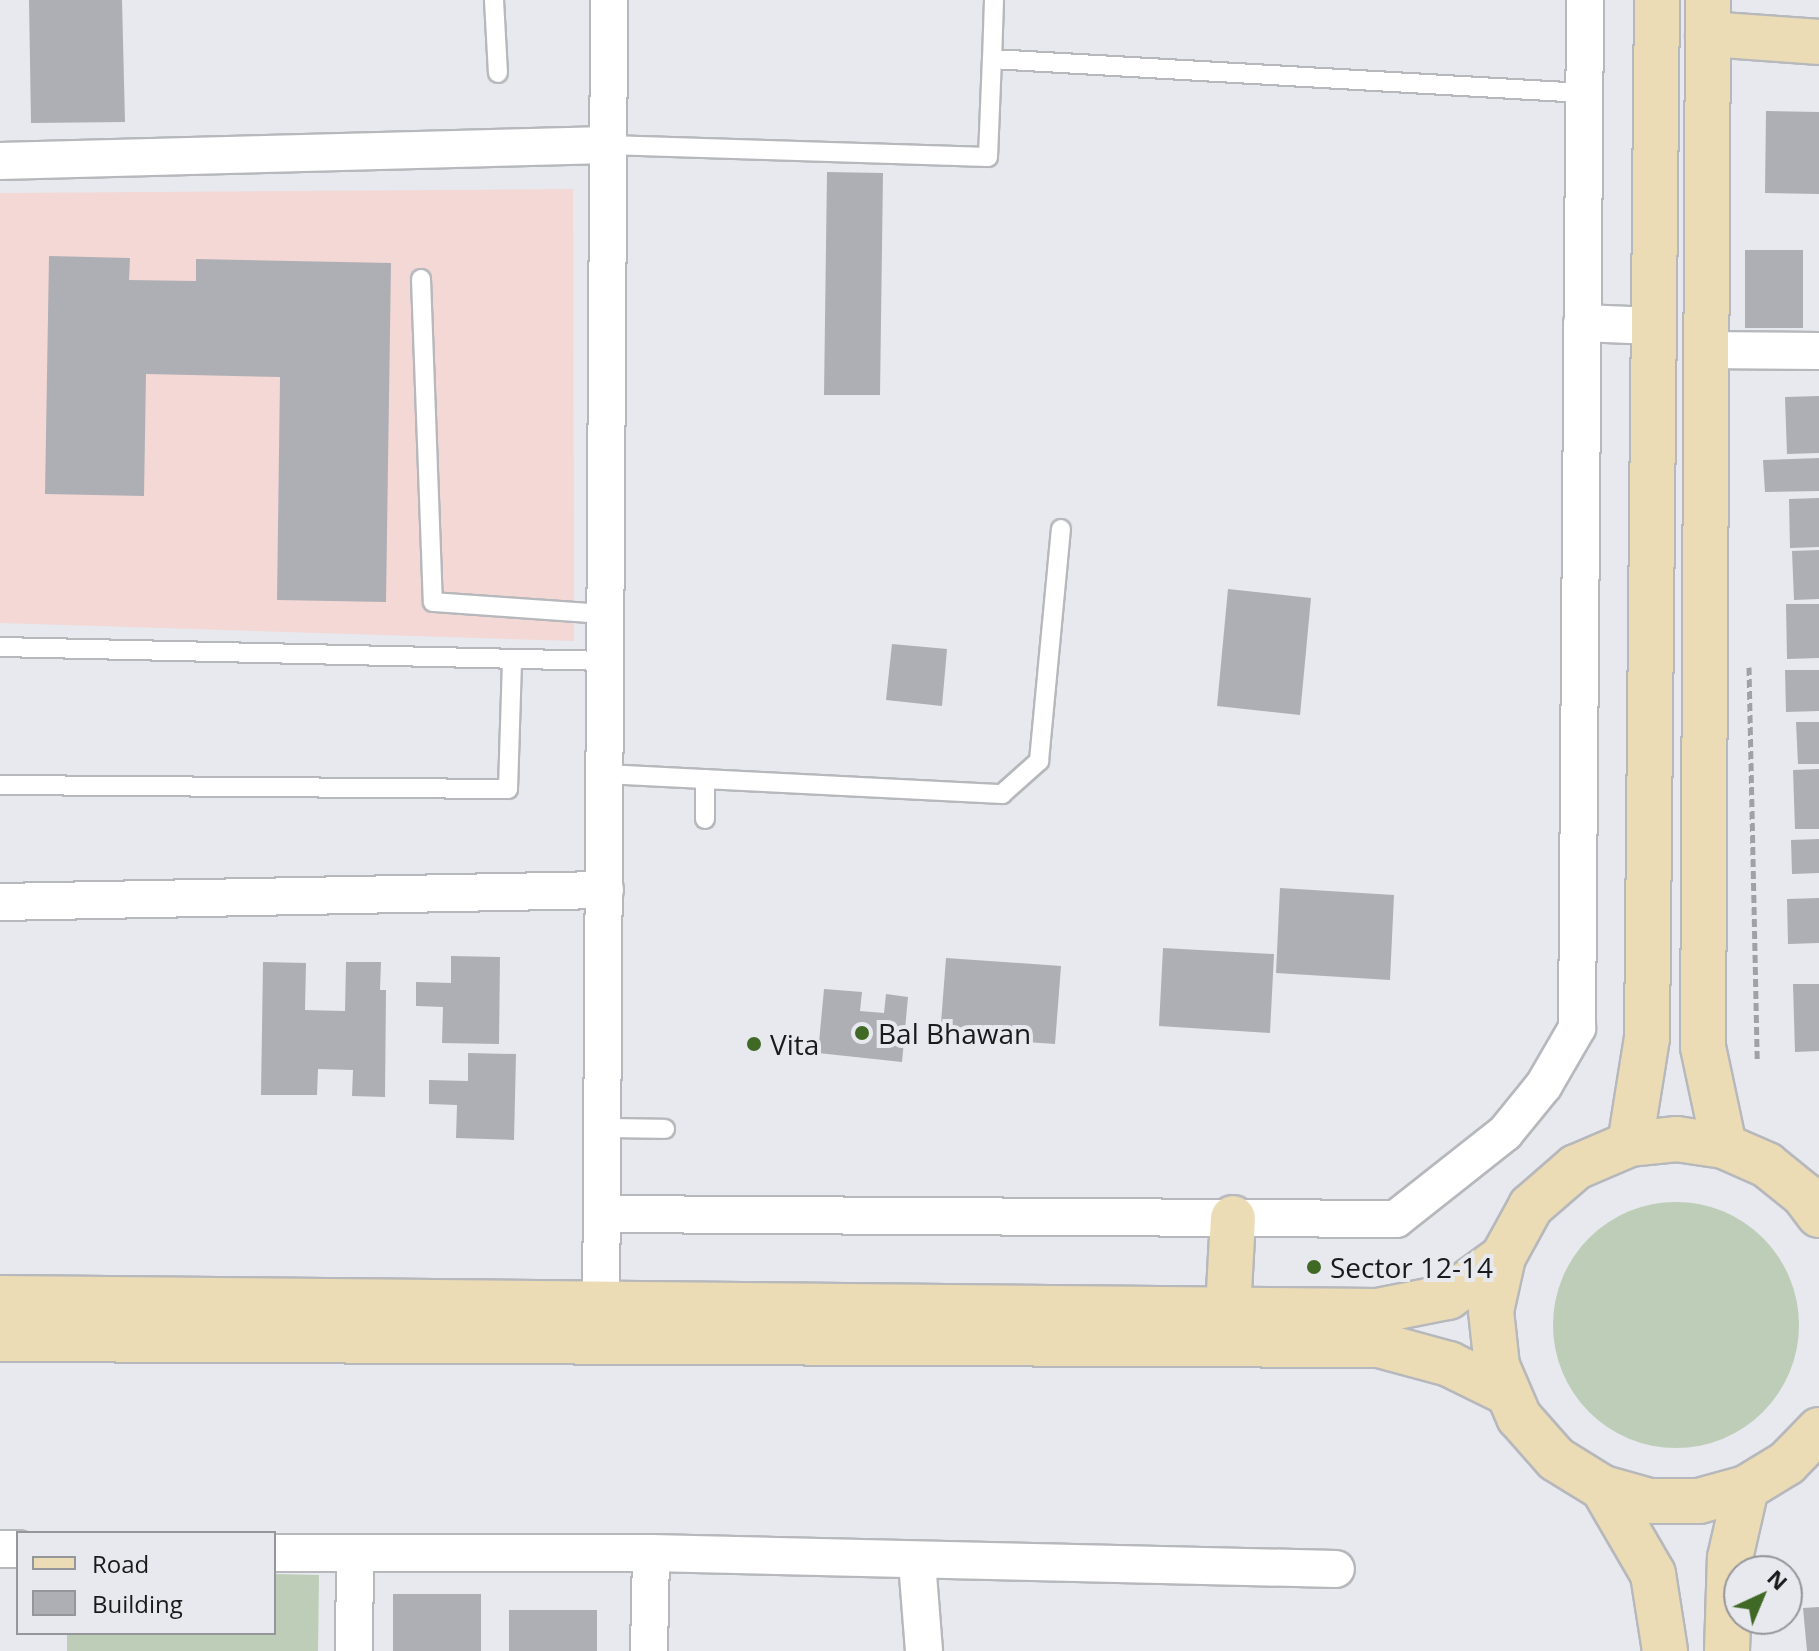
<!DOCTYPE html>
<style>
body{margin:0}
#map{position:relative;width:1819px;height:1651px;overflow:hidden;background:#e7e9ee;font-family:"Open Sans",sans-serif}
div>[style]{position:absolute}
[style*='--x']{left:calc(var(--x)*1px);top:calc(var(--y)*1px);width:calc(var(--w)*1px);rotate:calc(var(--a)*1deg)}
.education>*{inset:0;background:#f3d8d6}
.green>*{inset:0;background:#bdcdb7}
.round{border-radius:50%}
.building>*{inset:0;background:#aeafb4}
.path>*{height:5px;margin-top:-2.5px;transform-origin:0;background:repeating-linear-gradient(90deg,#a0a1a5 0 8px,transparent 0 12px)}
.roads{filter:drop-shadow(2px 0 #b6b8bc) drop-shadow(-2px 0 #b6b8bc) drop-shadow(0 2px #b6b8bc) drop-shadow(0 -2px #b6b8bc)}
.lane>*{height:18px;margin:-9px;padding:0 9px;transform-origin:9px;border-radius:9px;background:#fff}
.street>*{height:36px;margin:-18px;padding:0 18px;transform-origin:18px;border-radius:18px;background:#fff}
.secondary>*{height:44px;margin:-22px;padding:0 22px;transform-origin:22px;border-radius:22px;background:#ecdcb5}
.dots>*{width:22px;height:22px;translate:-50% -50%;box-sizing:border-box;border:4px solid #e7e9ee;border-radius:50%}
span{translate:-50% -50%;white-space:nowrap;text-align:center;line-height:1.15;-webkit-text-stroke:8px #e7e9ee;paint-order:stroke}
.poi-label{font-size:28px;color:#1a1a1c}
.left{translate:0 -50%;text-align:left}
.legend{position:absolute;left:16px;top:1531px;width:260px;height:104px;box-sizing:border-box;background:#e7e9ee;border:2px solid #95969a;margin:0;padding:10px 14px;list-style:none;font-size:24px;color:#1a1a1c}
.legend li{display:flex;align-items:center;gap:16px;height:40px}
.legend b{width:40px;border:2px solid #95969a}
.north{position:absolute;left:1723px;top:1555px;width:80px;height:80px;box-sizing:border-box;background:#e7e9ee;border:2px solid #95969a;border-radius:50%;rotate:44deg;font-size:22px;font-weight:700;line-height:32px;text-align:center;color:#1a1a1c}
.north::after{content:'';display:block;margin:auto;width:28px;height:36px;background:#406925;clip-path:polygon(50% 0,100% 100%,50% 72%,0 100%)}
</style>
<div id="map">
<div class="education">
<i style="clip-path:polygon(573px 189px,574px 641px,0 623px,0 193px)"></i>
</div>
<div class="green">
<i class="round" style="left:1553px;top:1202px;width:246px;height:246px"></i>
<i style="clip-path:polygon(274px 1574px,319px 1575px,318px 1651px,67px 1651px,67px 1633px,274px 1633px)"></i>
</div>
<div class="building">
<i style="clip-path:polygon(29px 0,122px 0,125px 122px,31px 123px)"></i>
<i style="clip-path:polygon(1766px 111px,1819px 112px,1819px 194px,1765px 193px)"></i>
<i style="clip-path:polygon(827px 172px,883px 173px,880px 395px,824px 395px)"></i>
<i style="clip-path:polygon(1745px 250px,1803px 250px,1803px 328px,1745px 328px)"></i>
<i style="clip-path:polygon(49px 256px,130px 258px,129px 280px,196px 281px,196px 259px,391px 263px,386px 602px,277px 600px,280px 377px,146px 374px,144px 496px,45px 494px)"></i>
<i style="clip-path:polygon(1819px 396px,1819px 453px,1787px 454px,1785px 397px)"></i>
<i style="clip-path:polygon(1819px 458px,1819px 491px,1765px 492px,1763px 460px)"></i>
<i style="clip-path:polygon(1819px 498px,1819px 547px,1790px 548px,1789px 499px)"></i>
<i style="clip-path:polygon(1819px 550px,1819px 599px,1794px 600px,1792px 551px)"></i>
<i style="clip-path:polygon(1228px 589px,1311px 598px,1300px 715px,1217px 706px)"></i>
<i style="clip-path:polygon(1786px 604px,1819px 604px,1819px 658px,1787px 659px)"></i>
<i style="clip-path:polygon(892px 644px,947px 649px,942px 706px,886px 700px)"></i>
<i style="clip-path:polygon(1785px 670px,1819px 670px,1819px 711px,1786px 712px)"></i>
<i style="clip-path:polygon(1796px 722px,1819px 722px,1819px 764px,1798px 764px)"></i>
<i style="clip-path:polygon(1819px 769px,1819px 829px,1795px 829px,1793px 770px)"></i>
<i style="clip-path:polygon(1819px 839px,1819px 873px,1792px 874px,1791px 840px)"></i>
<i style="clip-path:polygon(1280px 888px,1394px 895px,1390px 980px,1276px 973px)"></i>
<i style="clip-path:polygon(1819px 898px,1819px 943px,1788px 944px,1787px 899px)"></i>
<i style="clip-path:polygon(1163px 948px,1274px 954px,1270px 1033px,1159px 1026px)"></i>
<i style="clip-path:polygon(451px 956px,500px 957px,499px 1044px,442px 1043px,443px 1007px,416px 1006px,416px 982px,451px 983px)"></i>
<i style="clip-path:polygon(946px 958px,1061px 966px,1055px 1044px,940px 1036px)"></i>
<i style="clip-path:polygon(263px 962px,306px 963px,305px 1010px,345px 1011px,346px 962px,381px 962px,380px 990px,386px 990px,385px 1097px,352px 1096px,353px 1070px,318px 1069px,317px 1095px,261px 1095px)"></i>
<i style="clip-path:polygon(1793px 984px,1819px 984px,1819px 1051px,1795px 1052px)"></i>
<i style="clip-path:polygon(824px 989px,862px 992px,860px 1011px,884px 1013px,886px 994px,908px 997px,902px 1062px,818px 1053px)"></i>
<i style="clip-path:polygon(468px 1053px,516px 1054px,514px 1140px,456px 1138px,457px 1105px,429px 1104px,429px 1080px,468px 1081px)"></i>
<i style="clip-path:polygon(393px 1594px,481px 1594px,481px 1651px,393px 1651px)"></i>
<i style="clip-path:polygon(1819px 1607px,1819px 1651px,1807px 1651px,1803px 1608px)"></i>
<i style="clip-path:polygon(509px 1610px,597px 1610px,597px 1651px,509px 1651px)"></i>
</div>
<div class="path">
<i style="--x:1749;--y:667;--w:392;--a:88.8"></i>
</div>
<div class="roads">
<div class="lane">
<i style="--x:494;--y:0;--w:73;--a:86.9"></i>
<i style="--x:994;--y:0;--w:59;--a:91.9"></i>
<i style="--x:992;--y:59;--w:593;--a:3.29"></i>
<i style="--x:608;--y:145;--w:380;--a:1.8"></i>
<i style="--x:988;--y:157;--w:98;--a:-87.7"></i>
<i style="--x:421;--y:279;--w:323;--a:87.9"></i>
<i style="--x:433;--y:602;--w:173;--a:4"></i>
<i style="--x:0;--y:647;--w:606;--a:1.32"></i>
<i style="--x:605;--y:774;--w:398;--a:2.9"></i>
<i style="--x:1002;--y:794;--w:50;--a:-41.7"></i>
<i style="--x:1039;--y:761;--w:233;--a:-84.6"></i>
<i style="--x:0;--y:785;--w:508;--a:0.45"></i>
<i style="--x:508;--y:789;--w:130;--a:-88.2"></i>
<i style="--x:705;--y:819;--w:40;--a:-90"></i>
<i style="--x:603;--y:1128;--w:62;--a:0.9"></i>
</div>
<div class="street">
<i style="--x:0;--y:161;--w:608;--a:-1.51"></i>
<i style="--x:1582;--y:323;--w:72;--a:2.4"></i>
<i style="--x:1706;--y:350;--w:113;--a:0.5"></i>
<i style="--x:0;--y:902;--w:605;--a:-1.14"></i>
<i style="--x:603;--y:1214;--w:793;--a:0.36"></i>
<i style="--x:1396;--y:1219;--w:139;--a:-38.3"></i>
<i style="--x:1505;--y:1133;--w:62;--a:-50.9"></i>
<i style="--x:1544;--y:1085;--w:66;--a:-59.9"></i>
<i style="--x:1577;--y:1028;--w:1028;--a:-89.55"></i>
<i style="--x:601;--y:1328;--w:1328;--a:-89.65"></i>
<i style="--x:0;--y:1549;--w:18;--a:0"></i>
<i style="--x:274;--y:1553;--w:377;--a:0"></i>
<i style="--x:651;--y:1553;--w:685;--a:1.34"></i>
<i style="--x:917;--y:1562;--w:89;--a:85.5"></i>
<i style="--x:354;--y:1651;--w:97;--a:-89.4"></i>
<i style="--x:649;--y:1651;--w:98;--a:-88.8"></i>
</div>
<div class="secondary">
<i style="--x:1708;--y:0;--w:1047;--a:90.27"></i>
<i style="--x:1703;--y:1047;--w:101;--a:78"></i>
<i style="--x:1708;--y:34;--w:111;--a:4.1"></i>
<i style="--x:1630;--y:1144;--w:107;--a:-80.9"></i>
<i style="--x:1647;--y:1038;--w:1038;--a:-89.45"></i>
<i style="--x:1819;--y:1215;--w:25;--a:-127"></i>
<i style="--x:1804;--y:1195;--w:48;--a:-141"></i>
<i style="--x:1767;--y:1165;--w:47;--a:-156.2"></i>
<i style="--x:1724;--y:1146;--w:48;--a:-171.5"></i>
<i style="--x:1677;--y:1139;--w:47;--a:173.9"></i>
<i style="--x:1630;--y:1144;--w:59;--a:156.9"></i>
<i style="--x:1576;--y:1167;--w:60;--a:139.1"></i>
<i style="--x:1531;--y:1206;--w:58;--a:118.8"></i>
<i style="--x:1503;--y:1257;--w:55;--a:102.5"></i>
<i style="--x:1491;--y:1311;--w:55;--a:83.8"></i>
<i style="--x:1497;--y:1366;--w:56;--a:66.7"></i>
<i style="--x:1519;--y:1417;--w:56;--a:48.6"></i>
<i style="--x:1556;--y:1459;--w:55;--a:31.7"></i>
<i style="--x:1603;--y:1488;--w:49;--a:15.5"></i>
<i style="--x:1650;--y:1501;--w:49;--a:0"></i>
<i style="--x:1699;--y:1501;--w:49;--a:-15.5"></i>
<i style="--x:1746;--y:1488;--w:48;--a:-31.4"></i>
<i style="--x:1787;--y:1463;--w:46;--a:-45.9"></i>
<i style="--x:0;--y:1298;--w:1377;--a:0.54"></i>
<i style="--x:1377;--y:1311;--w:72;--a:-11.2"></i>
<i style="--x:1448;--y:1297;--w:68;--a:-36"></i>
<i style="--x:1228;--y:1310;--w:92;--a:-86.9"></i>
<i style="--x:0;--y:1339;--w:1379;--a:0.25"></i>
<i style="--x:1379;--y:1345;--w:73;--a:15.2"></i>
<i style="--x:1449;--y:1364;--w:64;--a:26.2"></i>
<i style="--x:1603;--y:1488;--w:99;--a:59.8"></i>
<i style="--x:1653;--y:1574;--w:78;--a:81.1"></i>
<i style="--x:1727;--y:1651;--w:93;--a:-88.2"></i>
<i style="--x:1730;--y:1558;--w:72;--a:-77.1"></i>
</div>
</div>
<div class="dots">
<i style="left:862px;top:1033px;background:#406925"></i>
<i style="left:754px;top:1044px;background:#406925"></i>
<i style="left:1314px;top:1267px;background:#406925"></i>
</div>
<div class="poi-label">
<span class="left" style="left:878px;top:1033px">Bal Bhawan</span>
<span class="left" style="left:770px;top:1044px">Vita</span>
<span class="left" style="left:1330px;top:1267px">Sector 12-14</span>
</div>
<ul class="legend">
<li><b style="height:10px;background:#ecdcb5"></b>Road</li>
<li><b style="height:22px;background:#aeafb4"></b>Building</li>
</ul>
<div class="north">N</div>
</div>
